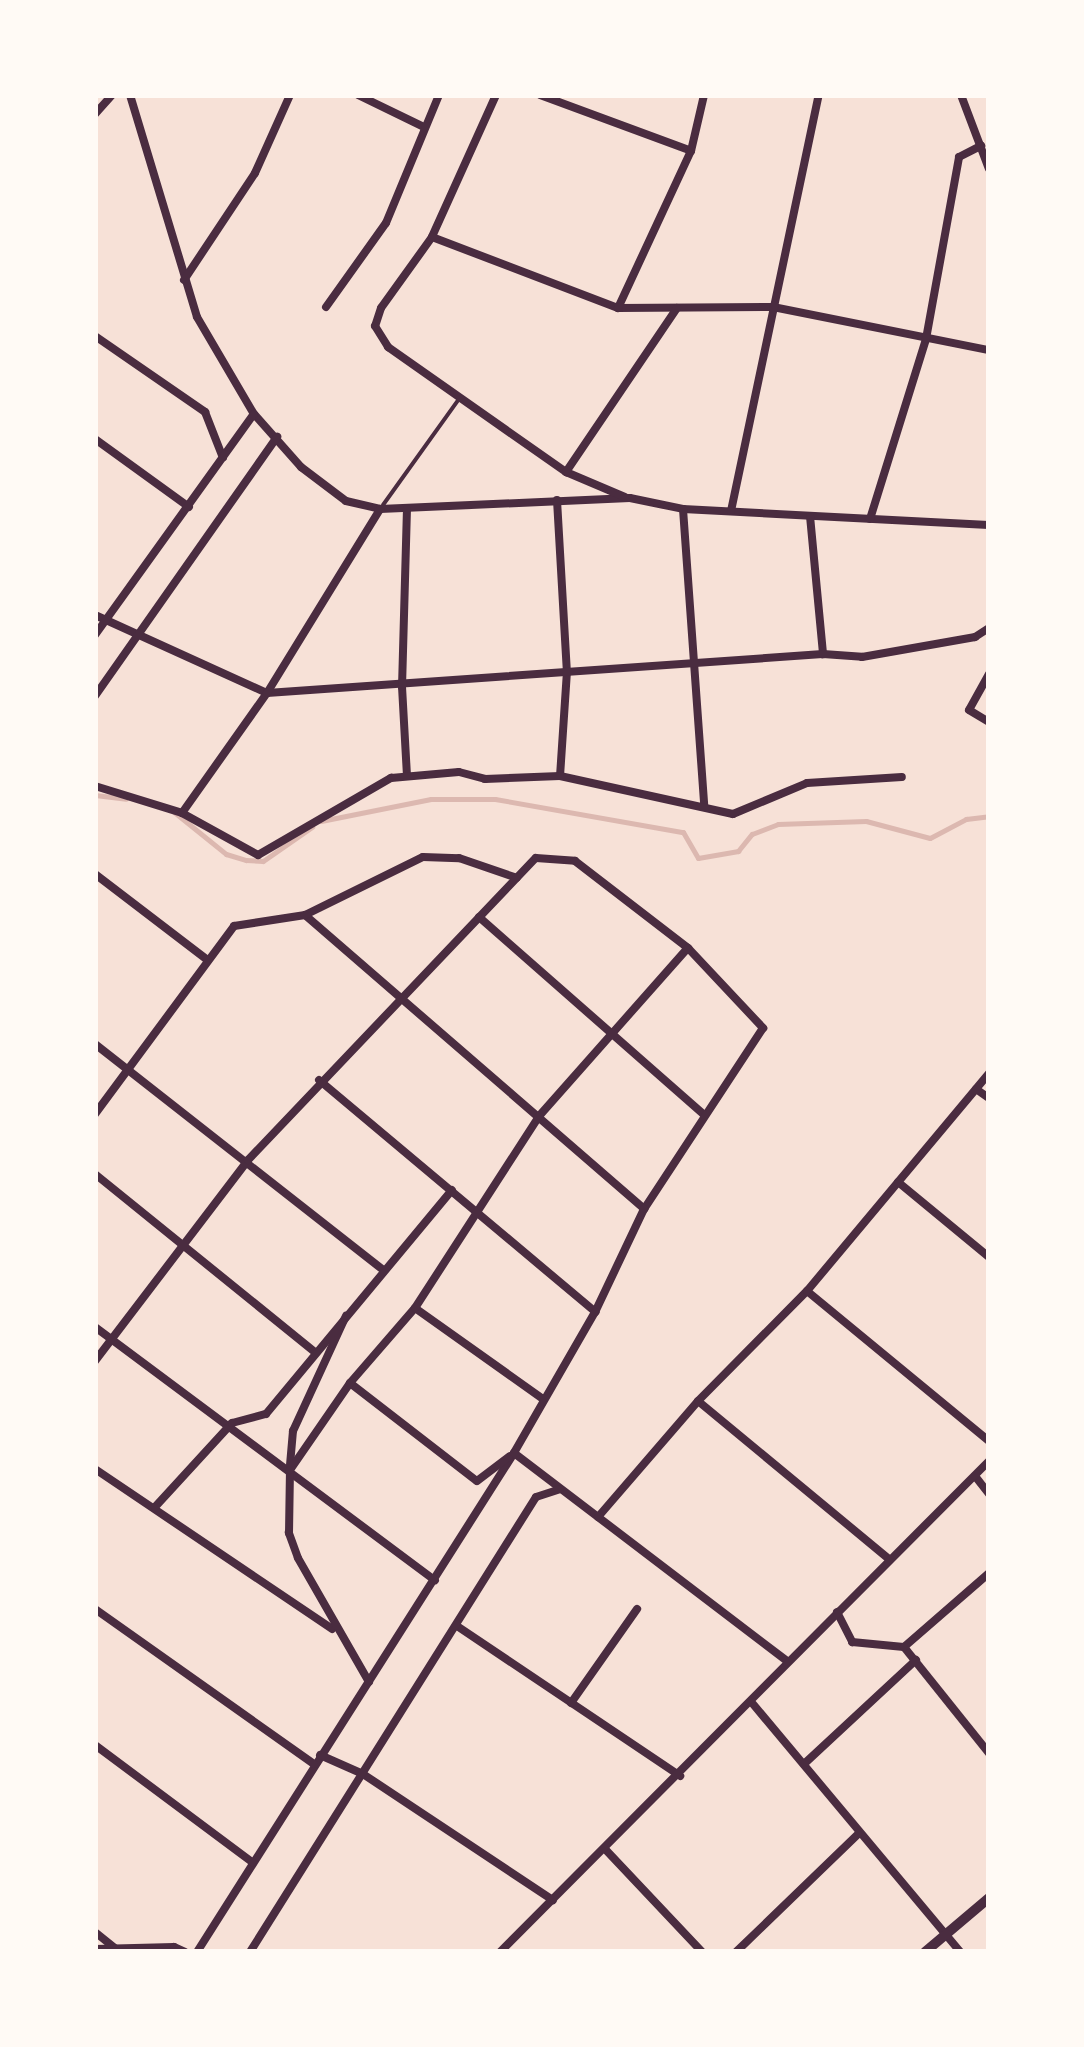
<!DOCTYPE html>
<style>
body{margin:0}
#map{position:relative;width:1084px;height:2047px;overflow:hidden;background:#f7e1d7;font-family:Cabin,sans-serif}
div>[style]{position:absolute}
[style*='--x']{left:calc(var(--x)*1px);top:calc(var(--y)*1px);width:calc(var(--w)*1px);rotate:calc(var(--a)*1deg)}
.stream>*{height:5px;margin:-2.5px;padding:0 2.5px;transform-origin:2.5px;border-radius:2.5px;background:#dcb8b0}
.service>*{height:4px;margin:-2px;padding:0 2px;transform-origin:2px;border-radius:2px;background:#4a2c40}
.minor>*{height:8px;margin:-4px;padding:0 4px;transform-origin:4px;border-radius:4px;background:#4a2c40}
.tertiary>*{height:10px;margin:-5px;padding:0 5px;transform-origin:5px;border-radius:5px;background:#4a2c40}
span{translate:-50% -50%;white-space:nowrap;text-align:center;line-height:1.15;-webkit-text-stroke:10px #fffaf5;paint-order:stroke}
.frame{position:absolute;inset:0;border:98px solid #fffaf5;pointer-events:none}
</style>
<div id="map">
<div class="stream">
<i style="--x:95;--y:795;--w:31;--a:7"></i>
<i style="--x:174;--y:812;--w:67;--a:38.9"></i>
<i style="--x:226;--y:854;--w:21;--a:17"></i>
<i style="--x:246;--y:860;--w:17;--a:3"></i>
<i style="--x:263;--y:861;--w:60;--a:-34.8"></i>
<i style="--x:321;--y:821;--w:112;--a:-11.3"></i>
<i style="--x:431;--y:799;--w:64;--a:0"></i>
<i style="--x:495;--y:799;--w:191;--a:10"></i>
<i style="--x:683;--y:832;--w:30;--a:60"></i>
<i style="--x:698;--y:858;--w:41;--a:-9.9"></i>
<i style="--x:738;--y:851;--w:22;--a:-51"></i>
<i style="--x:752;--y:834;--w:28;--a:-21"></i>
<i style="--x:778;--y:824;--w:88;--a:-2"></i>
<i style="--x:866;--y:821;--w:66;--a:14.9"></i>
<i style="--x:930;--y:838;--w:41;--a:-27.8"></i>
<i style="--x:966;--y:819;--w:23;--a:-7"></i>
</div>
<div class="service">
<i style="--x:383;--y:505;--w:130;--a:-54.4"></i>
</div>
<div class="minor">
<i style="--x:130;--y:95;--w:232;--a:73.2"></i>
<i style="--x:197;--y:317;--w:113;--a:59.6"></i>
<i style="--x:254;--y:414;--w:71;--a:48.4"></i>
<i style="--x:301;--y:467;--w:56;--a:37.1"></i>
<i style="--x:346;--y:501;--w:35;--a:13"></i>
<i style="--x:380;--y:509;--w:250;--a:-2.5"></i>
<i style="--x:630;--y:498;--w:54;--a:11.7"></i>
<i style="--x:683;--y:509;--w:306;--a:3"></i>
<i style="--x:358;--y:95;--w:73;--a:25.9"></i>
<i style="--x:496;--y:95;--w:156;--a:114.3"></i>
<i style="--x:432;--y:237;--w:87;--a:125.7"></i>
<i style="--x:381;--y:308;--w:19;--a:108"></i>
<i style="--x:375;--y:326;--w:25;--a:58"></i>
<i style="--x:388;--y:347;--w:218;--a:35.1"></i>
<i style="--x:566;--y:472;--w:64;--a:23"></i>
<i style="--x:540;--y:95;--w:161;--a:20.3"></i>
<i style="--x:961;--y:95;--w:79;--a:69.3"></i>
<i style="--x:95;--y:114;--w:25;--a:-48"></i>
<i style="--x:432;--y:237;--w:199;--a:20.9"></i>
<i style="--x:618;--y:308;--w:155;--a:-0.4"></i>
<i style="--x:773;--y:307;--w:220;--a:11.3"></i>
<i style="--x:184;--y:280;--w:128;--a:-56.4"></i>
<i style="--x:255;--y:173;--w:85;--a:-65.8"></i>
<i style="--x:326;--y:307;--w:103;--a:-54.5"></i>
<i style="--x:386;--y:223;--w:139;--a:-67.5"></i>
<i style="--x:618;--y:308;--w:173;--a:-65.1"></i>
<i style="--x:691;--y:151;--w:57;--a:-76.9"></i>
<i style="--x:95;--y:336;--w:134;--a:34.6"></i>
<i style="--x:205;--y:412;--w:49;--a:68.6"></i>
<i style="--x:95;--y:439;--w:116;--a:35.9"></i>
<i style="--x:566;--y:472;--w:198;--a:-55.9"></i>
<i style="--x:557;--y:500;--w:171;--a:86.7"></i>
<i style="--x:567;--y:671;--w:105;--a:93.8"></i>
<i style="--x:683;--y:509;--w:296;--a:85.9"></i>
<i style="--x:731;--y:511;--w:425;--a:-78.1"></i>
<i style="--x:810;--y:516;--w:139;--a:84.6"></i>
<i style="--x:870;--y:519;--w:189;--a:-72.7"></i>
<i style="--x:926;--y:339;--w:185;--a:-79.7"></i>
<i style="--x:959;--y:157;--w:25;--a:-27"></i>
<i style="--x:95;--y:615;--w:189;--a:24.4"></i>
<i style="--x:267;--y:693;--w:557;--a:-4.01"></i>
<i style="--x:823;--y:654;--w:39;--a:4"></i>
<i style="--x:862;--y:657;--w:115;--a:-10"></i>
<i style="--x:975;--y:637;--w:17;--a:-33"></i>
<i style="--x:95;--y:635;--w:272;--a:-54.3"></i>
<i style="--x:989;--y:674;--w:41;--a:119.1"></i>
<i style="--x:969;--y:710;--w:23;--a:31"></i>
<i style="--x:95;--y:696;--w:317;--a:-54.9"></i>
<i style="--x:407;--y:776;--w:89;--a:-93.2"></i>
<i style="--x:402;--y:687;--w:178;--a:-88.4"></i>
<i style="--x:95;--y:786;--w:91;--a:17.2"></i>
<i style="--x:182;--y:813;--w:87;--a:28.9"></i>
<i style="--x:258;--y:855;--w:154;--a:-30.1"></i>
<i style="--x:391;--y:778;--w:68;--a:-5"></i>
<i style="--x:459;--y:772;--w:27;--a:15"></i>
<i style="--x:485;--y:779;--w:75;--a:-2.3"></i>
<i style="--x:560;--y:776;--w:177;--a:12.4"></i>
<i style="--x:733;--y:814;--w:80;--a:-22.7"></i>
<i style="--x:807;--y:783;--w:95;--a:-3.6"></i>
<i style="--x:182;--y:813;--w:147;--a:-54.7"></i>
<i style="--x:267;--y:693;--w:216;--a:-58.4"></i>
<i style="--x:95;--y:874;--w:140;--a:37.4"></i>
<i style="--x:305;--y:915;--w:449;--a:40.9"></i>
<i style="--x:479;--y:917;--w:300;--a:41.3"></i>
<i style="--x:95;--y:1044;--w:365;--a:38.1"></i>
<i style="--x:319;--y:1080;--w:361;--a:40"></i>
<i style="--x:976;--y:1089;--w:16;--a:35"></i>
<i style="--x:95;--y:1114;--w:234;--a:-53.5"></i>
<i style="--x:234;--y:926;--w:72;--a:-8.8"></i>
<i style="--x:305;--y:915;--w:131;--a:-26.2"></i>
<i style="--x:423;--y:857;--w:36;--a:2"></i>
<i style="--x:459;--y:858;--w:61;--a:19"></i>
<i style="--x:95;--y:1174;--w:283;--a:39"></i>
<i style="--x:898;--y:1182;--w:118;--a:39.5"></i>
<i style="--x:807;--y:1291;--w:236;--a:39.5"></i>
<i style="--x:415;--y:1308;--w:157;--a:35.4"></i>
<i style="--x:95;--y:1327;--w:424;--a:36.7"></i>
<i style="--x:95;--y:1361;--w:253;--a:-52.7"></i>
<i style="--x:248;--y:1160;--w:417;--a:-46.4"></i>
<i style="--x:536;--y:858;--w:39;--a:4"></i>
<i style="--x:575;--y:861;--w:143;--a:37.6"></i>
<i style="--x:688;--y:948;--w:110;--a:46.8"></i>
<i style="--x:763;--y:1028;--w:217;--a:123.3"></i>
<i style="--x:644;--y:1209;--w:114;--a:115.4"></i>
<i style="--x:595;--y:1312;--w:163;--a:119.9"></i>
<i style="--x:514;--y:1453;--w:591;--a:122.43"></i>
<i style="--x:350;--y:1383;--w:160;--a:37.7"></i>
<i style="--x:477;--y:1481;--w:41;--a:-37.1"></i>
<i style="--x:698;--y:1401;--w:246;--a:39.6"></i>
<i style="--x:514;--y:1453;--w:342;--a:37.3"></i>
<i style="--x:290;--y:1465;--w:34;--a:-85"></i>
<i style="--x:293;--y:1431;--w:127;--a:-65.3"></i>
<i style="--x:95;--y:1469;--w:286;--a:34"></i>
<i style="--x:975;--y:1476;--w:23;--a:52"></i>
<i style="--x:155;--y:1507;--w:114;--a:-47.5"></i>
<i style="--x:232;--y:1423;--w:35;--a:-15"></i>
<i style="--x:266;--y:1414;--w:291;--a:-50.3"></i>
<i style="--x:598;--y:1517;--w:153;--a:-49.2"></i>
<i style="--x:698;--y:1401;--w:155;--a:-45.3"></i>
<i style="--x:807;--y:1291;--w:284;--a:-50.1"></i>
<i style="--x:95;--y:1609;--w:268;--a:35.3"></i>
<i style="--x:837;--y:1612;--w:34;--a:63"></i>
<i style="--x:852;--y:1642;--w:52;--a:5.5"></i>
<i style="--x:904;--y:1647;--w:136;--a:51.3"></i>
<i style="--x:457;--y:1626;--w:269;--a:33.9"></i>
<i style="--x:904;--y:1647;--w:113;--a:-41"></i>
<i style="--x:369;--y:1682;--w:143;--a:-119.8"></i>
<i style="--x:298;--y:1558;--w:27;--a:-110"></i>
<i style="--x:289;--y:1533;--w:63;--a:-89.1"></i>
<i style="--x:290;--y:1470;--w:106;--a:-55.4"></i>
<i style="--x:350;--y:1383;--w:99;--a:-49.1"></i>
<i style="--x:415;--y:1308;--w:230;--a:-57.1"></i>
<i style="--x:540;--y:1115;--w:223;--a:-48.5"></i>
<i style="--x:571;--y:1703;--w:115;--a:-54.9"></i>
<i style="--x:753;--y:1704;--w:323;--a:50.1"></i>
<i style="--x:95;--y:1745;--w:196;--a:36.7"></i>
<i style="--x:320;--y:1755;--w:47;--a:23.8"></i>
<i style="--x:363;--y:1774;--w:228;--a:33.6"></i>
<i style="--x:804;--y:1764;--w:153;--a:-42.9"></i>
<i style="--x:605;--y:1849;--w:141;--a:46.7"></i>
<i style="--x:95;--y:1932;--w:26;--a:39"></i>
<i style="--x:95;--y:1949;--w:79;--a:-1.5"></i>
<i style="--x:174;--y:1947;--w:12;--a:24"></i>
<i style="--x:250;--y:1952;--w:537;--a:-57.85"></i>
<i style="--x:536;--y:1497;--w:25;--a:-18"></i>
<i style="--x:500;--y:1952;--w:693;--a:-45.12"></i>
<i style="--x:736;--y:1952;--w:170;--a:-44"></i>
</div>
<div class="tertiary">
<i style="--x:925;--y:1952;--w:84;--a:-40.2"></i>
</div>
<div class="frame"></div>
</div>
